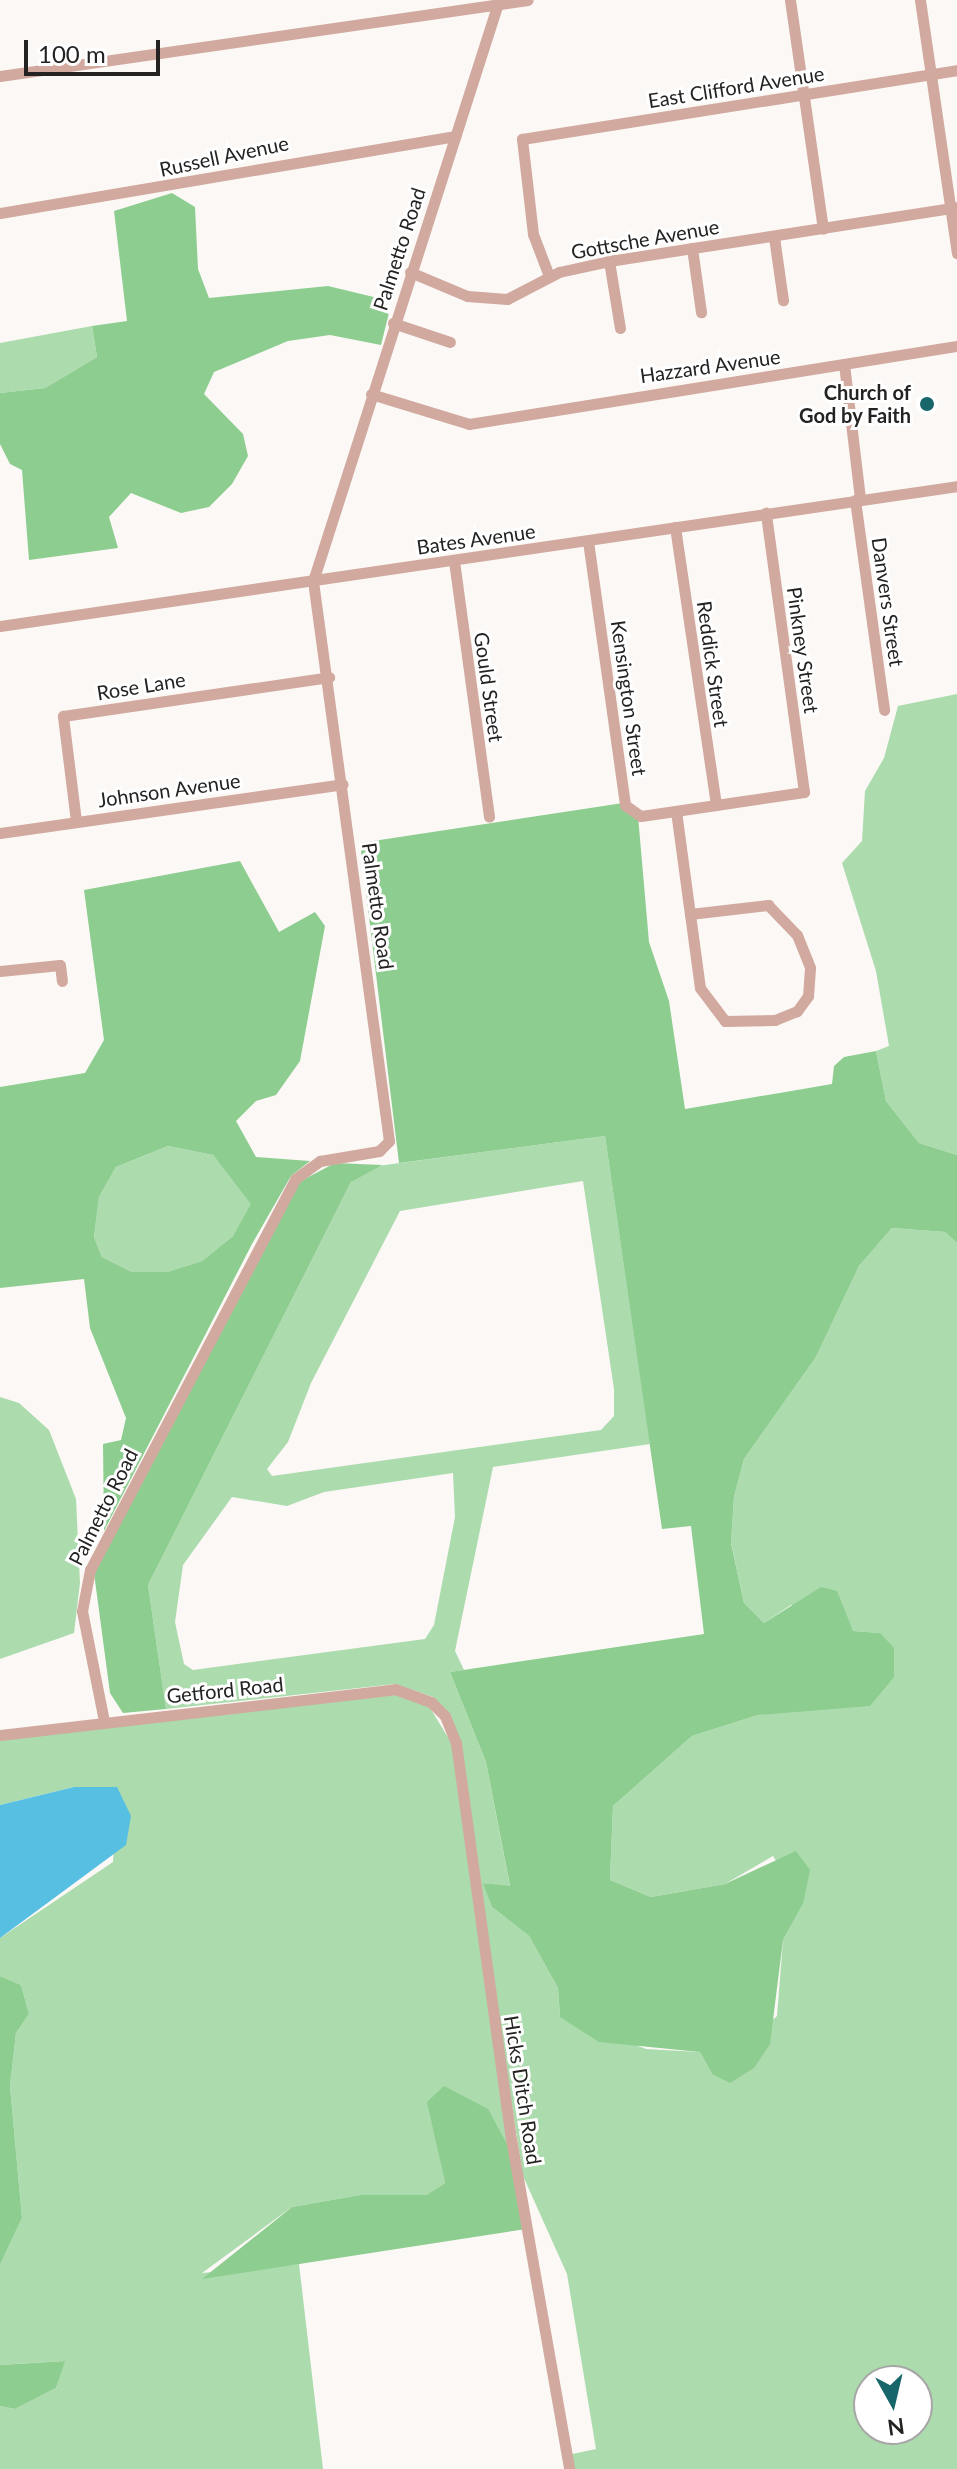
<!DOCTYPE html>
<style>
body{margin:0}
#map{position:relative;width:957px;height:2469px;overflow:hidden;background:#fbf8f6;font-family:Lato,sans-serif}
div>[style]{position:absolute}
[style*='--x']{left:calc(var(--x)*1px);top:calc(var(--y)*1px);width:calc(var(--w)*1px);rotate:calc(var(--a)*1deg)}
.green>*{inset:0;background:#acdbad}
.forest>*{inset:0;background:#8dcd90}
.water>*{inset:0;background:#56bfe2}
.minor>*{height:11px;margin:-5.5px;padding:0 5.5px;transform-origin:5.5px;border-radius:5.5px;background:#d1a99f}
.dots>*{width:22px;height:22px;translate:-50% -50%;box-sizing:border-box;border:4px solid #fff;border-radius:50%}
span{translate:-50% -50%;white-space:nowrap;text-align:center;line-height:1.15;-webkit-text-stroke:6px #fff;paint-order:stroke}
.street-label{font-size:20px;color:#242322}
.poi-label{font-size:20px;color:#242322;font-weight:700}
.right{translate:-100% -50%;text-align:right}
.north{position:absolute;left:853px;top:2365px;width:80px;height:80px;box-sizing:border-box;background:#fff;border:2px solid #a7a7a7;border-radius:50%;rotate:172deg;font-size:22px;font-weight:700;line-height:32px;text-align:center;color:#242322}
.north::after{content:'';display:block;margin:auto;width:28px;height:36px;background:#176669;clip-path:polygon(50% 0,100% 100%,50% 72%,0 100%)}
.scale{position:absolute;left:24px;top:40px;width:136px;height:36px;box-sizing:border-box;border:4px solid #242322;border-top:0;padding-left:10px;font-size:24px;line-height:28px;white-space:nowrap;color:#242322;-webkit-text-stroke:6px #fff;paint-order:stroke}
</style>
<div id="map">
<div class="green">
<i style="clip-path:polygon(92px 326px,97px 357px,45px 388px,0 393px,0 343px)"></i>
<i style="clip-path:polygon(957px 694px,957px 1155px,919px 1143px,886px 1101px,876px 1051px,889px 1046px,876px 971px,842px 863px,862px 841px,865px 791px,884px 758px,898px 706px)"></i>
<i style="clip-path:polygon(evenodd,605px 1136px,650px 1444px,493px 1467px,455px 1651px,464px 1670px,450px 1672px,486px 1762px,510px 1887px,484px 1883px,492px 1907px,529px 1936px,558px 1988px,560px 2017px,646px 2049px,700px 2052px,712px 2074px,777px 2016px,783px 1940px,803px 1904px,773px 1856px,725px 1884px,651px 1897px,610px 1880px,613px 1806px,692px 1736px,758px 1715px,808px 1709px,880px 1633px,853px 1631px,841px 1608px,791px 1605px,764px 1623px,744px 1603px,731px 1542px,734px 1497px,744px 1459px,816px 1357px,859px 1266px,892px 1228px,945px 1232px,957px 1243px,957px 2469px,574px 2469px,572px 2454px,596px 2449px,567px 2274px,523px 2176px,451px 1715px,433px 1697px,395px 1684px,166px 1709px,148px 1585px,351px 1182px,370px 1167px,605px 1136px,583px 1181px,614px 1389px,614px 1416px,601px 1430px,272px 1476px,267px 1469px,288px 1442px,311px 1383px,400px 1211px,583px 1181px,605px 1136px,453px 1473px,455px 1517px,434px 1625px,425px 1639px,193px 1670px,184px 1664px,175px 1622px,183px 1565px,232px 1497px,287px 1506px,324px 1492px,453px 1473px,605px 1136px,869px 2381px,917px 2381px,917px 2429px,869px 2429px,869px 2381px)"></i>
<i style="clip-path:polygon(168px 1146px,213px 1155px,252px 1204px,233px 1236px,202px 1261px,167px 1272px,132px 1272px,102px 1257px,94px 1237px,99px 1197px,116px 1167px)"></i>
<i style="clip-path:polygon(0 1397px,19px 1403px,49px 1430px,76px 1499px,80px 1583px,74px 1633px,0 1659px)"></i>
<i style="clip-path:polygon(395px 1695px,429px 1706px,452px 1744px,508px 2147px,428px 2102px,445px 2183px,428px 2195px,360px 2195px,292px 2207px,202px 2273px,299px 2264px,323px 2469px,0 2469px,0 2406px,15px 2409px,56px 2388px,64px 2361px,0 2365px,0 2265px,22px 2218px,10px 2086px,16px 2033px,29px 2014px,21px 1985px,0 1976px,0 1938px,113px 1862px,117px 1787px,74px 1787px,0 1805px,0 1740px)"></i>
</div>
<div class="forest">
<i style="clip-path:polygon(172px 193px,195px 207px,198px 269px,209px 298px,328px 286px,382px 299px,390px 309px,381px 345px,330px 335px,288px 341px,214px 372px,204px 394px,243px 434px,248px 456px,232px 484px,209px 507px,181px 513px,131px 493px,109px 517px,118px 548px,29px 560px,22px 470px,10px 464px,0 444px,0 393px,45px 388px,97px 357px,92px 326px,127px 321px,114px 211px)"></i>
<i style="clip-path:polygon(623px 803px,638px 816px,649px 942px,669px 1001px,685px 1109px,832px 1084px,834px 1066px,844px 1057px,876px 1051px,886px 1101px,919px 1143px,957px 1155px,957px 1243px,945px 1232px,892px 1228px,859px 1266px,816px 1357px,744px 1459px,734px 1497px,731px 1543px,744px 1603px,764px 1623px,821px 1587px,837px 1591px,853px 1631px,880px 1633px,894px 1648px,894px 1677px,870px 1706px,758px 1715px,692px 1736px,613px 1806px,610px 1880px,651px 1897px,725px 1884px,796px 1851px,810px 1870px,803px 1904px,783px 1940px,770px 2044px,754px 2068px,730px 2083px,712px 2074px,700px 2052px,599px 2042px,560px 2017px,558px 1988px,529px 1936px,492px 1907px,483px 1883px,510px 1886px,486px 1762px,450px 1672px,704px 1634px,691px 1526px,662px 1529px,605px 1136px,399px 1163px,360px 843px)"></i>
<i style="clip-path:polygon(evenodd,240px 861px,279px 932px,315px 912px,325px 926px,300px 1061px,276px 1095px,256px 1101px,236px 1121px,256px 1157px,310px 1161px,291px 1176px,252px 1244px,104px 1531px,103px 1444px,121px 1440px,126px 1418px,90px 1328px,84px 1279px,0 1288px,0 1087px,85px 1073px,104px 1040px,84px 890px,240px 861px,168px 1146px,213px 1155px,251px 1204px,233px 1236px,202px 1261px,167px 1272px,132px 1272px,102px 1257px,94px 1237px,99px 1197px,116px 1167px,168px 1146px)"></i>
<i style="clip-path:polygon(335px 1163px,382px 1165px,351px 1182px,148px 1585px,166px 1709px,123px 1713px,110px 1693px,94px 1573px,299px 1182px)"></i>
<i style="clip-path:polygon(0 1976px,21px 1985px,29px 2014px,16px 2033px,10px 2086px,22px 2218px,0 2265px)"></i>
<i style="clip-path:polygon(444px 2086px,488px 2109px,508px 2146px,526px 2229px,202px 2279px,292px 2207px,360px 2195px,427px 2195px,445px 2183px,427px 2102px)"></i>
<i style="clip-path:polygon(65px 2361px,56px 2388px,15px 2409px,0 2406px,0 2365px)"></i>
</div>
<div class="water">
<i style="clip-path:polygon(74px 1787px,117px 1787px,131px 1816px,126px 1845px,0 1938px,0 1805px)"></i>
</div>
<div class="minor">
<i style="--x:790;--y:0;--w:231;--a:81.8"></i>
<i style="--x:920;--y:0;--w:256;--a:81.7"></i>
<i style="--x:0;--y:76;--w:533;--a:-8.19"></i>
<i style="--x:0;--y:213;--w:462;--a:-9.6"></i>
<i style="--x:774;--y:237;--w:64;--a:81.9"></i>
<i style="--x:692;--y:248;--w:65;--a:82"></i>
<i style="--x:609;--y:261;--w:68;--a:80.7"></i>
<i style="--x:410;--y:272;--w:62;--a:22.8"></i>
<i style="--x:467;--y:296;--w:40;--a:4.3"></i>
<i style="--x:507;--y:299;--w:59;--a:-27.4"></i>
<i style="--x:559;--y:272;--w:51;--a:-12.4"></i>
<i style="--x:609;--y:261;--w:352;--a:-8.8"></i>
<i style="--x:549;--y:276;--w:45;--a:-110.9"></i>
<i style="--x:533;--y:234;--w:96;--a:-96.6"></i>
<i style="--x:522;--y:139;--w:440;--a:-9"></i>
<i style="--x:393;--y:323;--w:60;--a:18.4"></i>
<i style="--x:844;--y:364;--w:136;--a:83.2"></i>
<i style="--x:371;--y:394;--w:102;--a:17"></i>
<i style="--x:469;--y:424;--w:494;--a:-9.1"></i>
<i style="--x:855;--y:500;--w:212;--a:82.1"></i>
<i style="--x:675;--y:527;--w:281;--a:81.6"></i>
<i style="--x:588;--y:541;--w:267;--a:82"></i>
<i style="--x:625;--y:805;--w:19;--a:35"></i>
<i style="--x:641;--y:816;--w:76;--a:-8.3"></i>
<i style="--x:716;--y:805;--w:89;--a:-8.4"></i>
<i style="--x:804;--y:792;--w:282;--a:-97.8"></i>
<i style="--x:454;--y:561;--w:258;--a:82.2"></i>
<i style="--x:0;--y:626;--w:967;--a:-8.32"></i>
<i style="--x:676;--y:811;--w:104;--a:82.3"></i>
<i style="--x:76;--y:821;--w:106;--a:-97.1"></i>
<i style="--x:63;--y:716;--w:269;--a:-8.3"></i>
<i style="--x:0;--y:833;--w:346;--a:-8.1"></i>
<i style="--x:768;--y:905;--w:42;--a:46"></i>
<i style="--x:797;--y:935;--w:35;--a:68"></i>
<i style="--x:810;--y:968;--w:28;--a:94"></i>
<i style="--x:808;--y:996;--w:19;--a:126"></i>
<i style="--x:797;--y:1011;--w:24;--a:158"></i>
<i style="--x:775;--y:1020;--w:50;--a:178.9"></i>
<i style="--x:725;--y:1021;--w:41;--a:-127.1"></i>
<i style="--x:700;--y:988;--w:75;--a:-97.7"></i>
<i style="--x:690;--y:914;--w:79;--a:-6.6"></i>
<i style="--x:0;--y:971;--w:60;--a:-5.7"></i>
<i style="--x:60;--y:965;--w:16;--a:83"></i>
<i style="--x:104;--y:1721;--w:112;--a:-101.3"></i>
<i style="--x:82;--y:1611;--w:42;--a:-79"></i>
<i style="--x:90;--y:1570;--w:441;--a:-62.3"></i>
<i style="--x:295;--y:1179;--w:31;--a:-36"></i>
<i style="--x:320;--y:1161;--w:60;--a:-9.6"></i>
<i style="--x:379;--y:1151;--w:14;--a:-45"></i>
<i style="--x:389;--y:1141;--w:565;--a:-97.73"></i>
<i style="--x:313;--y:581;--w:610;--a:-72.25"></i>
<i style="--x:0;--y:1735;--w:398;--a:-6.6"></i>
<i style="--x:395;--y:1689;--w:38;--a:20"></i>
<i style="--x:431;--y:1702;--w:20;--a:45"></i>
<i style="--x:445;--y:1716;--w:29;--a:68"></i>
<i style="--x:456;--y:1743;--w:394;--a:82.1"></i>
<i style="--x:510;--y:2133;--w:341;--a:80"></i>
</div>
<div class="dots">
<i style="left:927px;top:404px;background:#176669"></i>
</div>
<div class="street-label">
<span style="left:736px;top:87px;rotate:-9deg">East Clifford Avenue</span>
<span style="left:224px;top:156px;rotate:-12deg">Russell Avenue</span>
<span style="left:645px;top:239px;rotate:-10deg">Gottsche Avenue</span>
<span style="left:399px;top:249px;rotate:-72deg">Palmetto Road</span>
<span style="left:710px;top:366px;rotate:-8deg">Hazzard Avenue</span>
<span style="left:476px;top:539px;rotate:-8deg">Bates Avenue</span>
<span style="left:888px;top:602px;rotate:82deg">Danvers Street</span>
<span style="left:803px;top:650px;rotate:82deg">Pinkney Street</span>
<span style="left:713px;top:664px;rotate:82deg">Reddick Street</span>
<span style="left:141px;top:686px;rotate:-9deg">Rose Lane</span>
<span style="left:489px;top:687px;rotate:82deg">Gould Street</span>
<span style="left:629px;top:698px;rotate:82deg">Kensington Street</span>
<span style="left:169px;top:790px;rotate:-8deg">Johnson Avenue</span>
<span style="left:378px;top:906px;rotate:82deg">Palmetto Road</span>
<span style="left:103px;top:1507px;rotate:-63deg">Palmetto Road</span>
<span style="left:225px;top:1690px;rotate:-6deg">Getford Road</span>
<span style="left:523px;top:2090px;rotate:81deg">Hicks Ditch Road</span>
</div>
<div class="poi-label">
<span class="right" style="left:911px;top:404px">Church of<br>God by Faith</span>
</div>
<div class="north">N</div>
<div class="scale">100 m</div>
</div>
